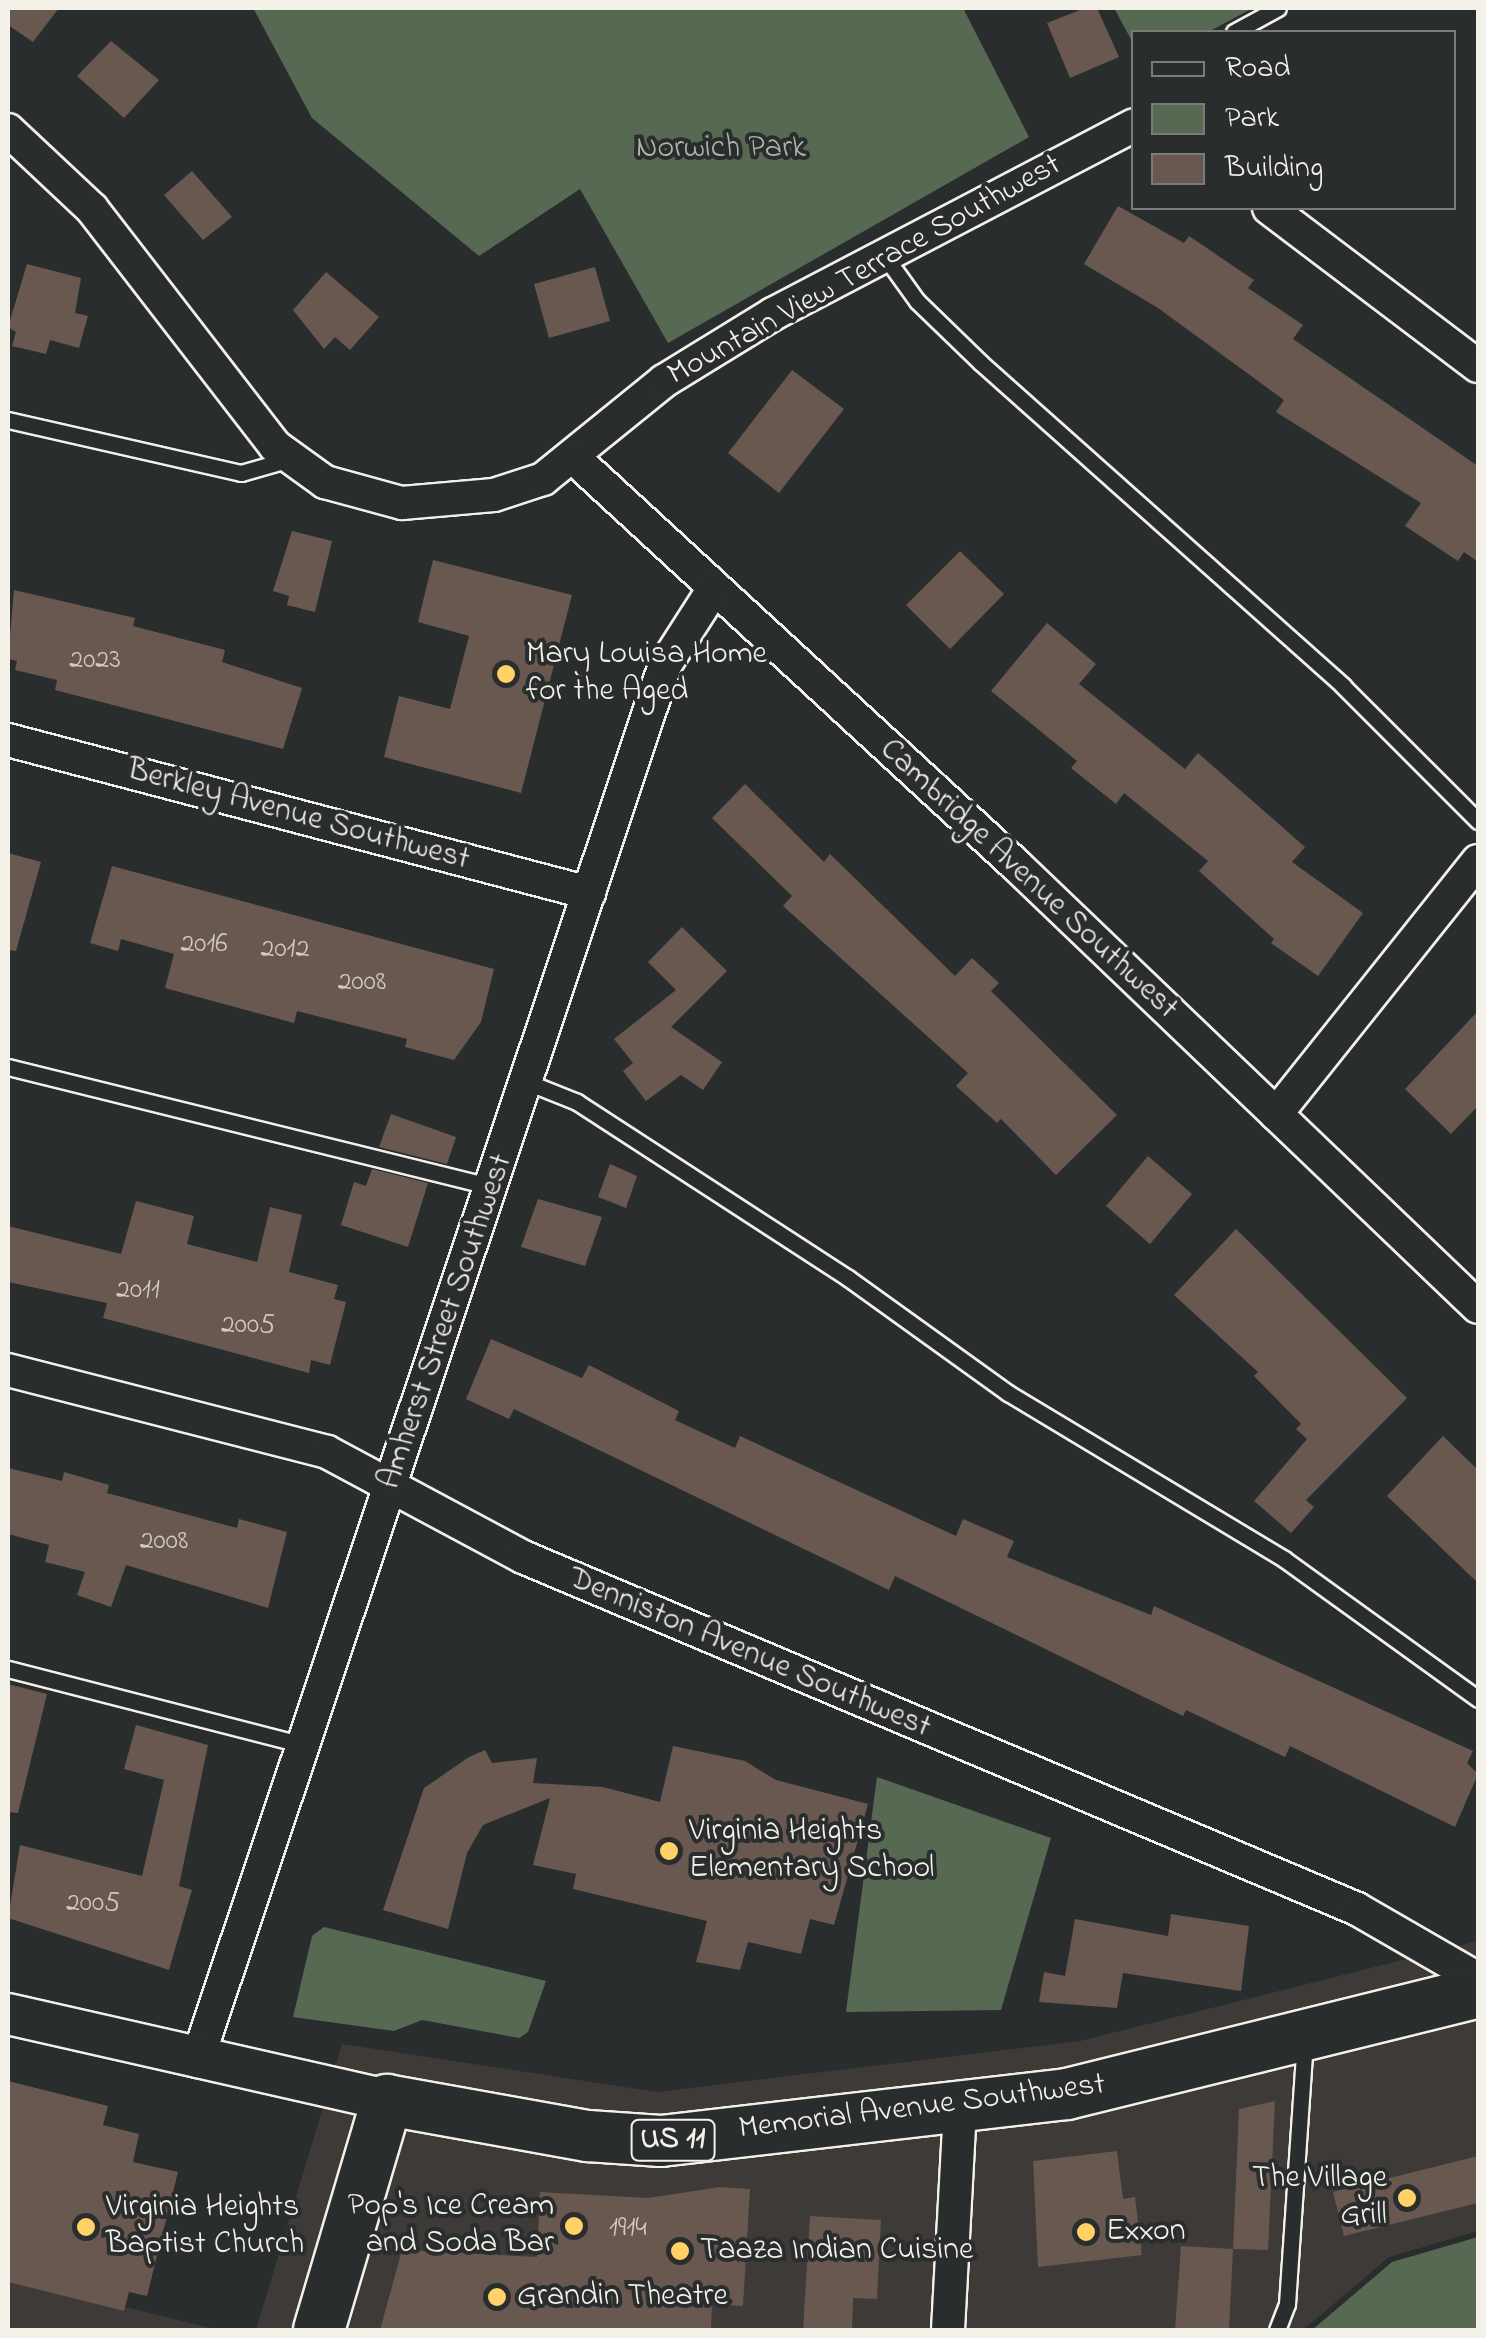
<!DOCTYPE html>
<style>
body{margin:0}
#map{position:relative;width:1486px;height:2338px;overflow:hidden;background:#2a2d2e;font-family:"Indie Flower",sans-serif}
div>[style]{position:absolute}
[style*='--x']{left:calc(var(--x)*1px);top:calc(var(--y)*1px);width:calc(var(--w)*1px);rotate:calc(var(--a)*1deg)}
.built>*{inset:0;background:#3d3a38}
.green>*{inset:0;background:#576953}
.building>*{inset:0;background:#685850}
.roads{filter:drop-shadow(2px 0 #f4f1e8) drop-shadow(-2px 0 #f4f1e8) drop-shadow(0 2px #f4f1e8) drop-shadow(0 -2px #f4f1e8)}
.service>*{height:15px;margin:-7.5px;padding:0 7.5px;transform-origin:7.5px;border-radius:7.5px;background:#2a2d2e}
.minor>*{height:32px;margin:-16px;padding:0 16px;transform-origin:16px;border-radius:16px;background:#2a2d2e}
.tertiary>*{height:40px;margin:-20px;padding:0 20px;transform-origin:20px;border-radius:20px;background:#2a2d2e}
.primary>*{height:50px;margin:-25px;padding:0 25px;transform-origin:25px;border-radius:25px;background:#2a2d2e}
.dots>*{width:28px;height:28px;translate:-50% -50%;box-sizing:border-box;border:5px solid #2a2d2e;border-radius:50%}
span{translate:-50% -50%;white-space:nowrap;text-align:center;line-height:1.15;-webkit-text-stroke:8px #2a2d2e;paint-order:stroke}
.number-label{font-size:28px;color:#d1cbc2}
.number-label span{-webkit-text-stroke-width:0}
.shield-label span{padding:2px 8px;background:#2a2d2e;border:2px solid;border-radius:8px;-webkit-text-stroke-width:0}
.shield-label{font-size:30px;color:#f4f1e8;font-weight:700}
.park-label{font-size:32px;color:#adb4a5}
.street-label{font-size:32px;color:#f4f1e8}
.poi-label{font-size:32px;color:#f4f1e8}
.left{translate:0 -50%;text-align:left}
.right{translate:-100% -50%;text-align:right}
.frame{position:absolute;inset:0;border:10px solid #f4f1e8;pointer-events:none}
.legend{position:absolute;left:1131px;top:30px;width:325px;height:180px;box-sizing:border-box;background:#2a2d2e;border:2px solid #7b7b78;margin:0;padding:12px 18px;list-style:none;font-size:30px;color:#f4f1e8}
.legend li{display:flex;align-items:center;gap:20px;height:50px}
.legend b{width:50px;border:2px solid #7b7b78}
</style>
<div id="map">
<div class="built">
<i style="clip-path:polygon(1478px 1941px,1478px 2231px,1389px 2257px,1303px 2330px,256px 2330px,342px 2044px,657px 2092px,1080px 2041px)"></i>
<i style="clip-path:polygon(8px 2278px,219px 2330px,8px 2330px)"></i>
</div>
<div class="green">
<i style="clip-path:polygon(253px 8px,963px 8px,1029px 137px,668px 343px,580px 189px,479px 256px,312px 118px)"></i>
<i style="clip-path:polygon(1114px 8px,1253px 8px,1208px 32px,1134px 32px,1133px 43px)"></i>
<i style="clip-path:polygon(877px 1777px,1051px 1838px,1001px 2010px,846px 2012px)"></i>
<i style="clip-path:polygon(324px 1927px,546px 1981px,528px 2032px,519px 2038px,422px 2020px,394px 2031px,293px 2017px,312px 1936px)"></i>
<i style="clip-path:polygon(1478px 2237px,1478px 2330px,1312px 2330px,1392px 2262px)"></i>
</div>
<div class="building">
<i style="clip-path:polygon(8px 8px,59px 8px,33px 42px,8px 25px)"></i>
<i style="clip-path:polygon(1085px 8px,1097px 8px,1119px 57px,1070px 78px,1047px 23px)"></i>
<i style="clip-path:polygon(111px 41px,159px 80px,124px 118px,77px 76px)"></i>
<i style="clip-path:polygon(192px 171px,232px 217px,203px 240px,164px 195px)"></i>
<i style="clip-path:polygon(1118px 206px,1184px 243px,1189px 236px,1254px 280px,1248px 288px,1303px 325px,1293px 339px,1478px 466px,1478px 562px,1464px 552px,1458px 561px,1405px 526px,1421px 503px,1276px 412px,1284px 400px,1158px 308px,1084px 264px)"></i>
<i style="clip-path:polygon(27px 264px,81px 278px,75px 313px,88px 316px,79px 348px,50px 340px,46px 354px,12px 346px,16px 332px,8px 327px)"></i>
<i style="clip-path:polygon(595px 267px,610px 321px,549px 338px,534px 284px)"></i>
<i style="clip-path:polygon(326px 272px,379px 317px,350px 350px,335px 337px,324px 349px,293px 310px)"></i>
<i style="clip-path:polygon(792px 370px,844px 409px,779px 493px,728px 453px)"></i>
<i style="clip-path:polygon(292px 531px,332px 541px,315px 612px,287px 605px,289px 596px,273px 591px)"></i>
<i style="clip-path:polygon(960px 551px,1004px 594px,950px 649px,906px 605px)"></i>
<i style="clip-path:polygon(433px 560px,572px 595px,521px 793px,384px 757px,399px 696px,450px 709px,469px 636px,418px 622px)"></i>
<i style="clip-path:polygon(14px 590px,135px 618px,133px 626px,225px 650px,222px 662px,302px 688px,283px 749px,55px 690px,57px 680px,15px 670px,17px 661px,8px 659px)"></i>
<i style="clip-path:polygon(1047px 623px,1096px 664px,1079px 684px,1185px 769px,1198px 753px,1305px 847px,1292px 862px,1363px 913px,1318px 976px,1271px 943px,1274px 939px,1199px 871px,1208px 861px,1124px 793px,1116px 804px,1071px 768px,1077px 761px,991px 691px)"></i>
<i style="clip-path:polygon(745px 784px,824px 862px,830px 854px,955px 976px,972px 958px,999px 983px,991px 991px,1117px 1115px,1056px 1175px,1001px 1119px,997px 1123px,956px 1086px,968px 1073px,783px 906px,792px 896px,712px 818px)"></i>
<i style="clip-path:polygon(8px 853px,41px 862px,16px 951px,8px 950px)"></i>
<i style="clip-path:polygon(112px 866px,494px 969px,481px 1022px,454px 1060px,405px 1047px,407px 1039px,297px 1011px,294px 1023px,165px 988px,174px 954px,121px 939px,118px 951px,90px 943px)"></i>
<i style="clip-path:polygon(682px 927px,727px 971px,671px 1027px,722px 1062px,703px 1090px,681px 1075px,646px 1101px,623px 1071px,633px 1063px,614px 1039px,676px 990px,648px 962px)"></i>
<i style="clip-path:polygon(1478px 1011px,1478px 1106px,1451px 1134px,1405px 1089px)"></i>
<i style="clip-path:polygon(391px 1114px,456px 1137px,447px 1164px,379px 1147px)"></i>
<i style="clip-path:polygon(1148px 1156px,1192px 1194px,1150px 1244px,1106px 1206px)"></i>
<i style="clip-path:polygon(610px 1164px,637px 1176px,626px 1208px,598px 1197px)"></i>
<i style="clip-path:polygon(372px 1169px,428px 1183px,408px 1247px,341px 1225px,354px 1182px,366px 1186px)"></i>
<i style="clip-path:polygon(538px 1199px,602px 1217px,585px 1266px,521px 1247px)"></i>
<i style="clip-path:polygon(136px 1201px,194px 1216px,187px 1244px,257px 1262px,270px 1207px,302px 1215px,289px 1272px,338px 1285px,334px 1299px,346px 1302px,330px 1365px,311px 1360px,309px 1373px,103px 1318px,107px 1303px,8px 1282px,8px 1226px,121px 1254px)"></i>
<i style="clip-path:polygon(1236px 1229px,1407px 1398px,1306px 1500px,1314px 1507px,1291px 1533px,1254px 1501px,1307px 1439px,1296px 1429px,1301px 1424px,1254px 1376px,1258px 1372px,1174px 1295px)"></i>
<i style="clip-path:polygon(491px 1339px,582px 1378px,589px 1365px,679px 1411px,675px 1420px,735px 1448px,740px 1436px,956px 1536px,963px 1519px,1014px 1541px,1007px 1557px,1151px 1615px,1154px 1606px,1473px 1751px,1467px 1763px,1478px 1774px,1455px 1827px,1290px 1746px,1285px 1757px,1186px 1710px,1183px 1716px,895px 1576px,889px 1590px,514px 1409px,509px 1419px,466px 1399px)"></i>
<i style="clip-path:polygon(1443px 1436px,1478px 1470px,1478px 1583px,1387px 1496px)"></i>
<i style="clip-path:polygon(8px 1468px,62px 1481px,64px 1472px,109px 1485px,107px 1493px,237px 1528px,239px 1519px,287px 1532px,268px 1608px,126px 1565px,111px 1607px,77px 1595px,85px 1572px,45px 1562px,49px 1545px,8px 1534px)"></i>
<i style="clip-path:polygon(8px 1684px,47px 1694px,18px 1813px,8px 1812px)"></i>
<i style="clip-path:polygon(136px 1725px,208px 1745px,179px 1886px,192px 1890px,169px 1970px,8px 1918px,20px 1845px,142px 1876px,164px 1780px,124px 1769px)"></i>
<i style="clip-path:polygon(673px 1746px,745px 1761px,776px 1780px,868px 1804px,834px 1925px,810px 1919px,801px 1954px,748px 1942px,740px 1970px,696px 1962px,707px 1921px,573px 1889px,576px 1874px,533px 1865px,550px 1798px,483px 1825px,467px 1853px,448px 1929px,383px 1910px,424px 1788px,469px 1757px,485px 1750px,492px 1763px,537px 1758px,533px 1783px,603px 1787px,660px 1802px)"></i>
<i style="clip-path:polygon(1171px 1914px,1249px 1926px,1241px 1991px,1123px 1973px,1117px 2008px,1039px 2002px,1044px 1972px,1065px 1976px,1075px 1919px,1168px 1936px)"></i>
<i style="clip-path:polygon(8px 2081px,108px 2106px,103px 2125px,139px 2134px,133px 2162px,178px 2172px,147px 2296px,129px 2292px,124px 2311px,8px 2282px)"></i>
<i style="clip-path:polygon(1275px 2101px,1268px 2250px,1233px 2249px,1239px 2109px)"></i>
<i style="clip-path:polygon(1117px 2151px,1123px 2199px,1135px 2197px,1142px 2255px,1038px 2267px,1033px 2161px)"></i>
<i style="clip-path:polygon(1478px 2156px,1478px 2203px,1344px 2236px,1333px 2192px)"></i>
<i style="clip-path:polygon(720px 2187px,750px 2189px,743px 2306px,712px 2304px,711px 2330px,380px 2330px,402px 2250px,537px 2257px,540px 2192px,648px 2198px)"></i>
<i style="clip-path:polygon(810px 2216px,881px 2220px,877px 2299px,853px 2298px,852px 2330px,803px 2330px)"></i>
<i style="clip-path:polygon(1181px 2246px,1233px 2249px,1229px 2330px,1175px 2330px)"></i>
</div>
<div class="roads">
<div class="service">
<i style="--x:1234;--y:32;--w:50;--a:-28.6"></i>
<i style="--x:884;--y:255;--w:57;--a:54.3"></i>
<i style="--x:917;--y:301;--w:89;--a:44.1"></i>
<i style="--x:981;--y:363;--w:485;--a:41.7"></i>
<i style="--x:1343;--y:686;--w:191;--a:45"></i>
<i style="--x:8;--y:420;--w:239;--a:12.8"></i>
<i style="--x:241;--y:473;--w:51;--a:-15.9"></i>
<i style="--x:8;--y:1067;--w:499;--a:13.9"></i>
<i style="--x:527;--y:1082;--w:54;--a:21.8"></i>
<i style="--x:577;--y:1102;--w:323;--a:33"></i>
<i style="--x:848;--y:1278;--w:197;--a:35.7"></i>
<i style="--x:1008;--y:1393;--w:322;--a:31"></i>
<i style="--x:1284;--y:1559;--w:239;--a:35.8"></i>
<i style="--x:8;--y:1669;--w:306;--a:14.4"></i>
<i style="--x:1277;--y:2330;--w:28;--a:-69"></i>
<i style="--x:1287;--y:2304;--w:263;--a:-86.1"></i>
</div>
<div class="minor">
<i style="--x:8;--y:130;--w:115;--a:43.2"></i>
<i style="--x:92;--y:209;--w:299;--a:52.3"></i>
<i style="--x:275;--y:446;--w:62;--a:35.8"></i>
<i style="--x:325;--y:482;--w:80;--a:15.3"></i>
<i style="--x:402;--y:503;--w:92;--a:-5"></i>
<i style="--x:494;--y:495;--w:52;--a:-18.1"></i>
<i style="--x:543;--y:479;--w:156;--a:-39"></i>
<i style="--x:664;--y:381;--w:128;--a:-31.6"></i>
<i style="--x:773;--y:314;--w:407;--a:-27.6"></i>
<i style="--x:1269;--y:208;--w:262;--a:37.1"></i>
<i style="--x:574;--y:458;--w:601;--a:42.64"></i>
<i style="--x:1016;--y:865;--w:639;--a:43.73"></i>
<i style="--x:8;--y:740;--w:601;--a:14.75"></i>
<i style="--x:1276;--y:1114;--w:324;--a:-51.4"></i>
<i style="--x:8;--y:1370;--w:329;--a:14.4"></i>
<i style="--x:327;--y:1452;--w:222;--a:28.2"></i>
<i style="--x:523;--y:1557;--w:905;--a:22.88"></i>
<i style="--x:1357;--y:1909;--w:140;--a:30"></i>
<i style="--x:197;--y:2061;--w:1472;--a:-71.47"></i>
<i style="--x:665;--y:665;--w:89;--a:-57.4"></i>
<i style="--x:948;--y:2330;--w:223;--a:-86.9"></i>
</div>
<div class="tertiary">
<i style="--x:8;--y:2014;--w:389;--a:12.8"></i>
</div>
<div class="primary">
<i style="--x:319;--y:2330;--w:240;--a:-73.5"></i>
<i style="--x:387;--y:2100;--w:204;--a:10.2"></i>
<i style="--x:588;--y:2136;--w:73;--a:3.9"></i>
<i style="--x:661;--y:2141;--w:409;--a:-6.6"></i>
<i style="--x:1067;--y:2094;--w:423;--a:-13.9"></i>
</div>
</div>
<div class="dots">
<i style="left:506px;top:674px;background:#ffd166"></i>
<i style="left:669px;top:1851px;background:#ffd166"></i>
<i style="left:1407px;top:2198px;background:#ffd166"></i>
<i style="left:574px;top:2226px;background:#ffd166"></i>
<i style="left:86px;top:2227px;background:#ffd166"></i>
<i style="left:1086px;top:2232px;background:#ffd166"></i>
<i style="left:680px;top:2251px;background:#ffd166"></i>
<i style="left:497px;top:2297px;background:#ffd166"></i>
</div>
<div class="number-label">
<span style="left:95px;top:661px">2023</span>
<span style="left:204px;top:945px">2016</span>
<span style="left:285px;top:950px">2012</span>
<span style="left:362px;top:983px">2008</span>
<span style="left:138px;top:1291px">2011</span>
<span style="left:248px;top:1326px">2005</span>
<span style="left:164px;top:1542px">2008</span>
<span style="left:93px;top:1904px">2005</span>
<span style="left:628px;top:2229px">1914</span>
</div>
<div class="shield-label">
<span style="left:673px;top:2140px">US 11</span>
</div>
<div class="park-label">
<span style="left:721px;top:149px">Norwich Park</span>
</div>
<div class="street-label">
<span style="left:865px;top:271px;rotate:-29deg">Mountain View Terrace Southwest</span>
<span style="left:298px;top:816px;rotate:15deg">Berkley Avenue Southwest</span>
<span style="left:1028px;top:880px;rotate:43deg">Cambridge Avenue Southwest</span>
<span style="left:447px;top:1322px;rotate:-71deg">Amherst Street Southwest</span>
<span style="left:749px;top:1654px;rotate:23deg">Denniston Avenue Southwest</span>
<span style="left:922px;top:2108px;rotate:-7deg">Memorial Avenue Southwest</span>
</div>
<div class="poi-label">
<span class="left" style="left:526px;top:674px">Mary Louisa Home<br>for the Aged</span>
<span class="left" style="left:689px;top:1851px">Virginia Heights<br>Elementary School</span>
<span class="right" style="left:1387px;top:2198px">The Village<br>Grill</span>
<span class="right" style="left:554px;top:2226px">Pop's Ice Cream<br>and Soda Bar</span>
<span class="left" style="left:106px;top:2227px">Virginia Heights<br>Baptist Church</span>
<span class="left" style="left:1106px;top:2232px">Exxon</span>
<span class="left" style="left:700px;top:2251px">Taaza Indian Cuisine</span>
<span class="left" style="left:517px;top:2297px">Grandin Theatre</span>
</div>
<div class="frame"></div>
<ul class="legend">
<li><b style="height:12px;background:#2a2d2e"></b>Road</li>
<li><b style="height:28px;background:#576953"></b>Park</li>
<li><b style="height:28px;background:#685850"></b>Building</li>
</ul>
</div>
